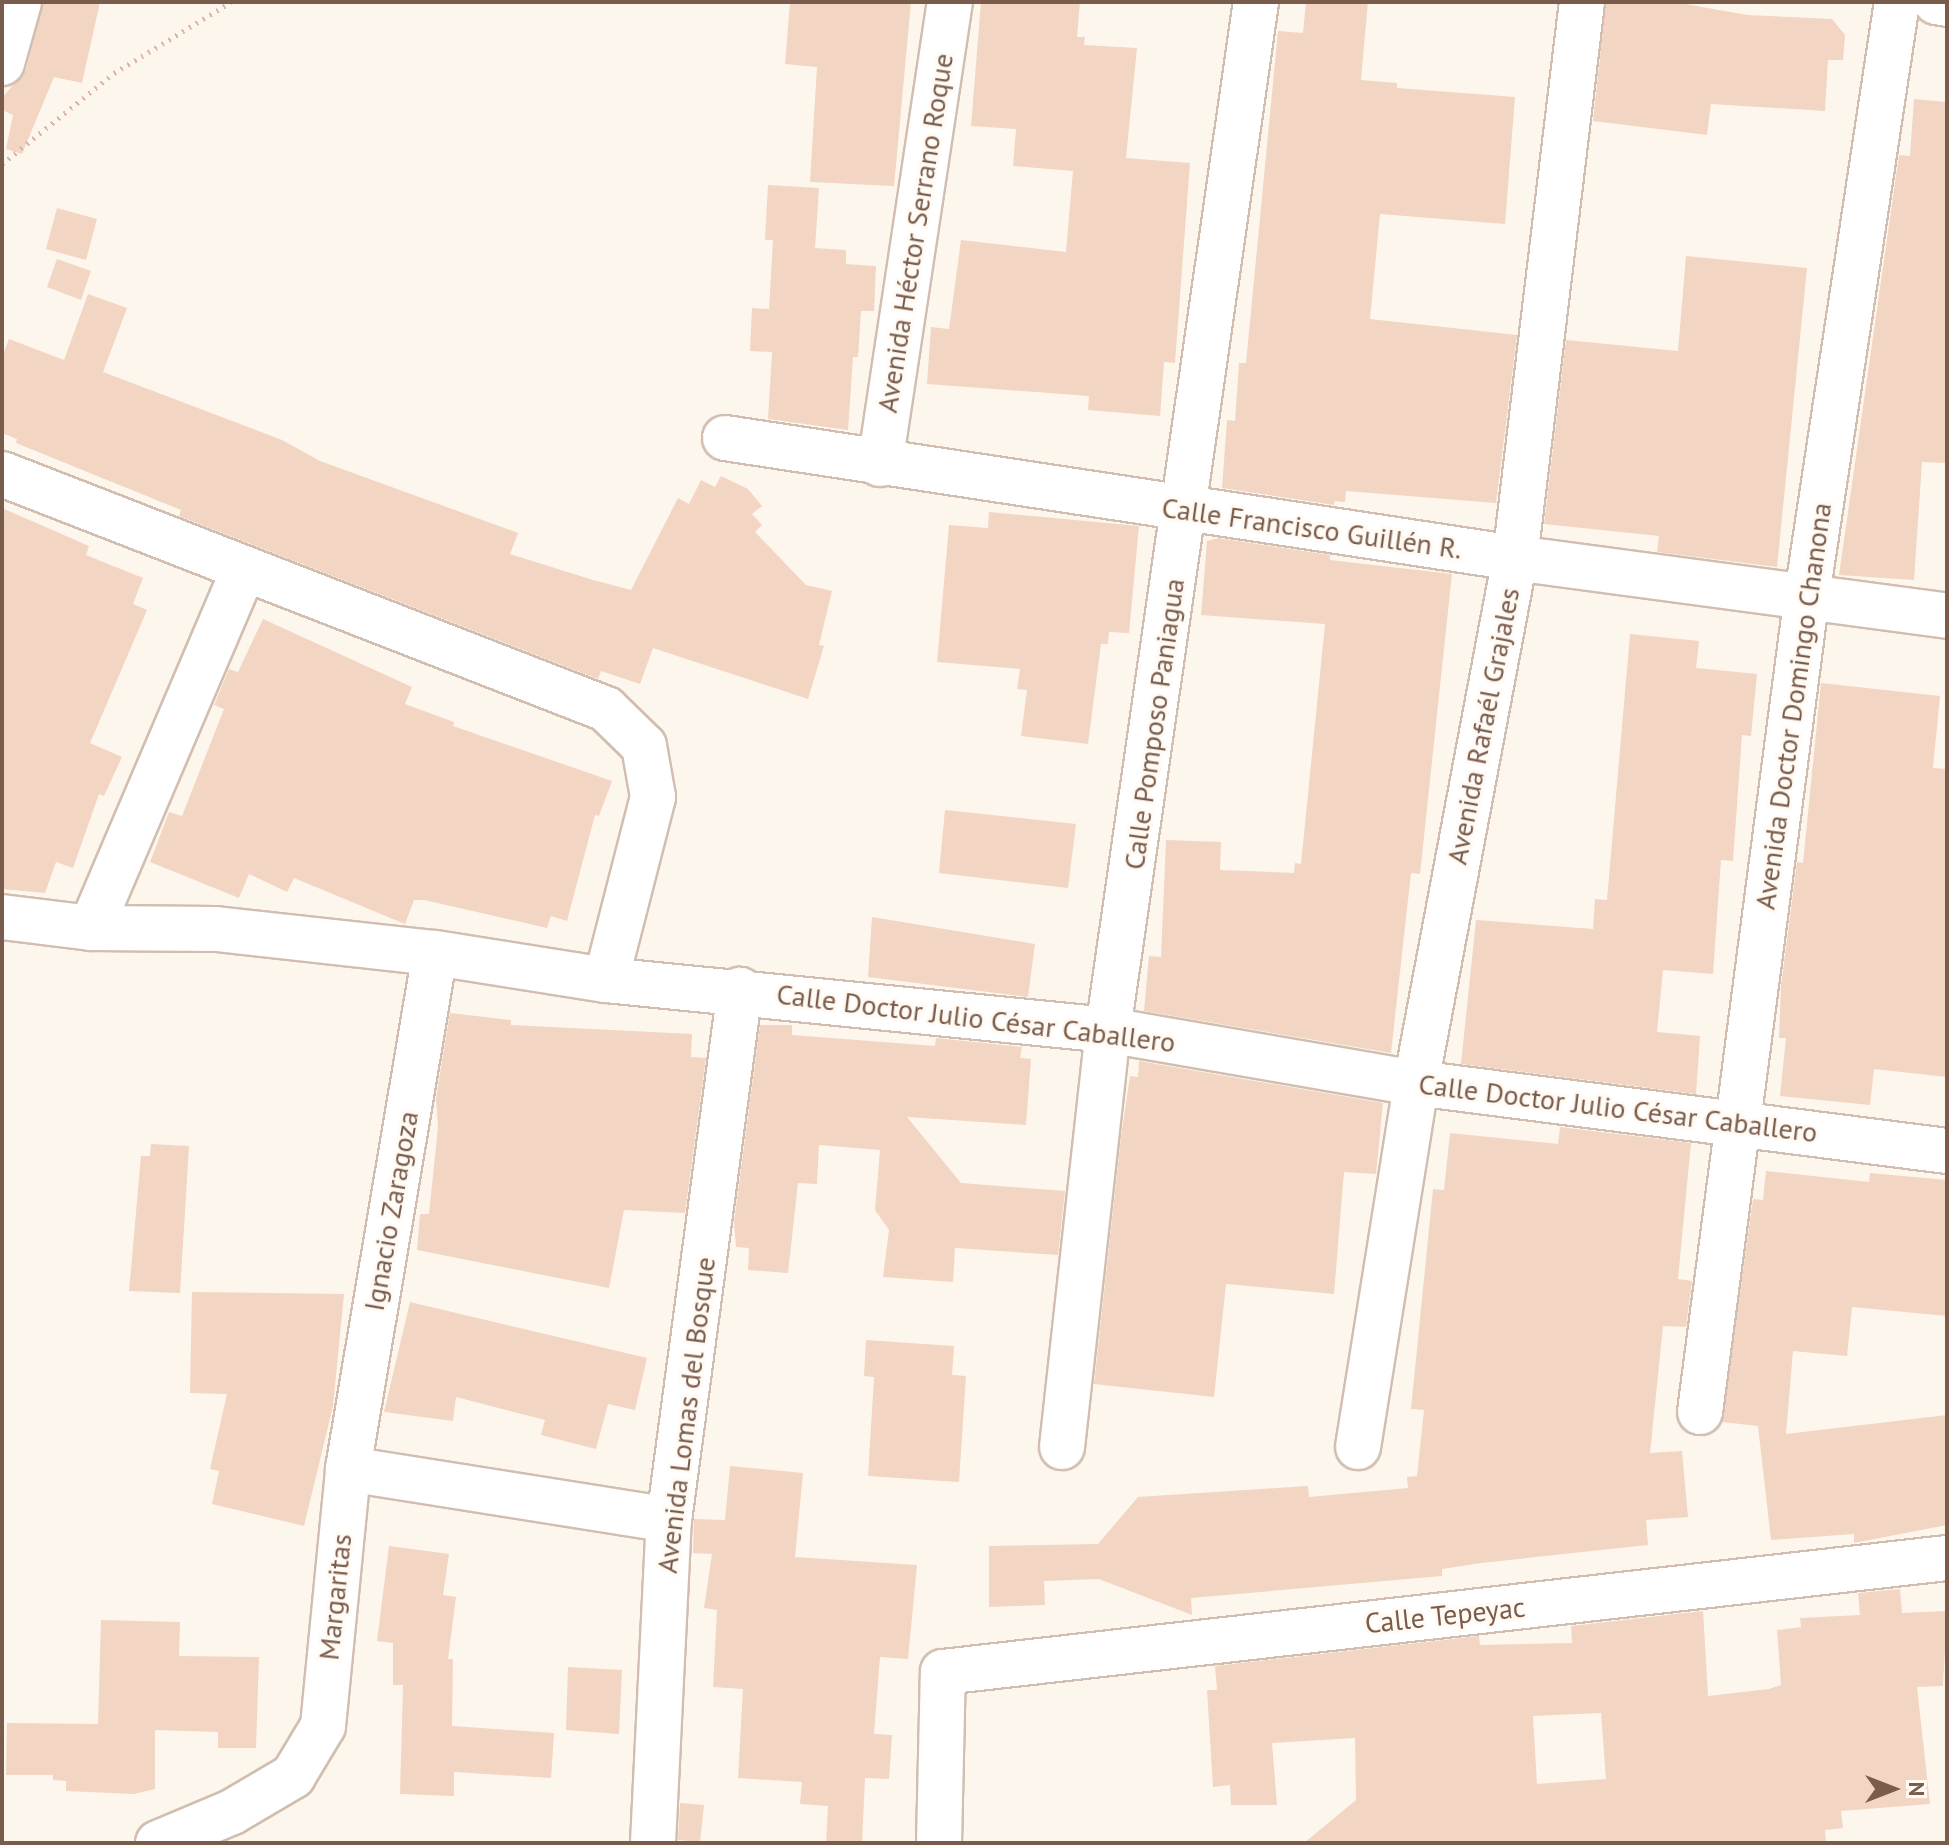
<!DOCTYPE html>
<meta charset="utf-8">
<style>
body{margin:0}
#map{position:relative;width:1949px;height:1845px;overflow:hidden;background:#fdf6ec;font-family:"PT Sans",sans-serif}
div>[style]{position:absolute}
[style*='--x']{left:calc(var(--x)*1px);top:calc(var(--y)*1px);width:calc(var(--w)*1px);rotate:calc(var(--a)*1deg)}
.building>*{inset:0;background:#f3d5c3}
.path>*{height:5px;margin-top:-2.5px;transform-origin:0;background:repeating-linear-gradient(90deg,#d9b8a5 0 2px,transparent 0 8px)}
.roads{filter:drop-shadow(2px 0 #d1beb0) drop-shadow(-2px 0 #d1beb0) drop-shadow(0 2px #d1beb0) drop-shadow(0 -2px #d1beb0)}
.minor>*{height:44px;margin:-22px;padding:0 22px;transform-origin:22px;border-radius:22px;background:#fff}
span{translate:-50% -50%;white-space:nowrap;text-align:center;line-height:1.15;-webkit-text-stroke:6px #fffaf3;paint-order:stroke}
.street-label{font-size:28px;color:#7a5c4d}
.frame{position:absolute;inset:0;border:4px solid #7a5c4d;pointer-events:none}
.north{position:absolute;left:1853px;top:1749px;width:80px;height:80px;-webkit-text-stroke:6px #fffaf3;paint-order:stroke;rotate:90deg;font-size:22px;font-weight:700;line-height:32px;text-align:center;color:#7a5c4d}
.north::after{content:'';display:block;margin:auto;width:28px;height:36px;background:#7a5c4d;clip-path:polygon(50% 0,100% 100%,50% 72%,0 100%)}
</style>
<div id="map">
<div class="building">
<i style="clip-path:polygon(43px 2px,100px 2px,82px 83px,54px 77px,22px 154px,6px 149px,13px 115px,2px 110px,2px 98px,26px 70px)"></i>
<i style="clip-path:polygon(790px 2px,911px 2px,894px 186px,810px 182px,817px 67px,785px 64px)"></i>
<i style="clip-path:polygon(981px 2px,1080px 2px,1077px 37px,1085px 37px,1084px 45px,1137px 48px,1126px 158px,1190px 163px,1175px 363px,1164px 362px,1160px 416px,1088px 410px,1089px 396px,927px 384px,931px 327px,949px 329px,961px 240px,1066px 252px,1073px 171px,1013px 166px,1016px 129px,971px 126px)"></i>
<i style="clip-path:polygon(1306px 2px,1368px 2px,1361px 80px,1397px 83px,1397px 88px,1515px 97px,1505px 224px,1380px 214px,1370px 319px,1517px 335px,1496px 503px,1346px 491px,1345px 502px,1335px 501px,1334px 505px,1222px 488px,1227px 420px,1235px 421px,1239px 363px,1246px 363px,1278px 31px,1303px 33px)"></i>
<i style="clip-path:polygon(1606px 2px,1674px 2px,1747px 15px,1832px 19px,1845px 35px,1843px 60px,1828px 60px,1825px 111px,1711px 104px,1707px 135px,1593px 121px)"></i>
<i style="clip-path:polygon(1914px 99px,1947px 102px,1945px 463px,1922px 462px,1914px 580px,1839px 575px,1899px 155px,1910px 156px)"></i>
<i style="clip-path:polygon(768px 185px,819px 188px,815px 248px,846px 250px,846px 264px,876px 266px,874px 311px,861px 311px,858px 357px,853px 357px,848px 430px,768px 419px,772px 352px,750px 351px,752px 308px,769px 309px,773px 240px,765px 240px)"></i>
<i style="clip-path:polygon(57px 208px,97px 219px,86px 260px,46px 249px)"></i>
<i style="clip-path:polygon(1686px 256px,1807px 268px,1777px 567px,1657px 552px,1659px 536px,1544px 524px,1566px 340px,1678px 351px)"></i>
<i style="clip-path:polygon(57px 259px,91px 271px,81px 300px,47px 287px)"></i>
<i style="clip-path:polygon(88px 294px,127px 308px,103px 372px,282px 440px,320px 461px,518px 533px,510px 554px,593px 580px,631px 590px,678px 498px,689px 504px,701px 480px,715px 487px,721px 476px,748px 489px,762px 506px,752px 514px,762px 525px,755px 532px,806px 585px,832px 591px,819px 645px,824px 646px,808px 699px,653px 648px,640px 684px,601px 671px,598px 679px,179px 516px,181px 510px,16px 443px,17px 439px,2px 433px,2px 357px,9px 339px,64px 360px)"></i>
<i style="clip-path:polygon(2px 508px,89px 546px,86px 555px,143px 578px,133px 604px,147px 610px,90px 743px,122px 757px,104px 796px,99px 794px,73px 868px,56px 862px,45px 893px,2px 889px)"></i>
<i style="clip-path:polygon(989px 512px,1139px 526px,1129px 633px,1109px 632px,1108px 644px,1101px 644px,1088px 744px,1021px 736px,1027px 690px,1017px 689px,1020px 669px,937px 662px,949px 525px,988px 528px)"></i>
<i style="clip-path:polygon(1218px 538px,1330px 555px,1330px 560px,1452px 574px,1420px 874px,1411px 873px,1391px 1053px,1144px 1011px,1149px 956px,1161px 957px,1166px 840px,1221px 842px,1220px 870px,1294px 873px,1295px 863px,1301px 864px,1325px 624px,1201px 615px,1207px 541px)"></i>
<i style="clip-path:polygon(263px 619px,412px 687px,405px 704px,454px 722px,453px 726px,612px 781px,599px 816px,595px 815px,567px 921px,551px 916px,547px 928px,424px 900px,414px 900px,405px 924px,294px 878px,287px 892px,249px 874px,239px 898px,150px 862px,169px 812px,182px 816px,224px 709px,214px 705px,229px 669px,238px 672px)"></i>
<i style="clip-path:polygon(1630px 634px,1699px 641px,1696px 668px,1757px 674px,1751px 736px,1742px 735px,1733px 861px,1721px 860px,1713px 974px,1663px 970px,1657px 1032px,1700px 1036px,1696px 1094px,1461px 1064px,1476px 920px,1593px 929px,1595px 899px,1607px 900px)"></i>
<i style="clip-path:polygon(1821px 683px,1940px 696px,1933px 768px,1947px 769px,1947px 1077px,1874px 1069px,1870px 1105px,1780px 1096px,1786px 1038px,1779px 1038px,1781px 986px,1797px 862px,1803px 863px)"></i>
<i style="clip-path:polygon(945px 810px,1076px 824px,1068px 888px,939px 873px)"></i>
<i style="clip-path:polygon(872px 917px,1035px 944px,1028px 997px,868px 977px)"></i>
<i style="clip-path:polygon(450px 1013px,511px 1020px,511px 1025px,692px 1034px,691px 1057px,706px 1058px,685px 1213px,624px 1210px,609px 1288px,417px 1250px,420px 1214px,429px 1214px,438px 1127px,436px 1098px)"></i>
<i style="clip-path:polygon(760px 1025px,792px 1025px,792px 1035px,935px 1046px,936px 1038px,1022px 1047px,1020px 1058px,1031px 1059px,1026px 1125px,907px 1117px,961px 1183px,1065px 1191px,1058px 1255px,955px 1248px,953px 1282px,883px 1277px,889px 1230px,875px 1210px,880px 1150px,819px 1145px,817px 1184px,798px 1183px,788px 1273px,748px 1270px,749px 1248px,736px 1247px,734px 1222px)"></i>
<i style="clip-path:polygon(1139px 1061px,1383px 1103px,1376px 1174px,1344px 1172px,1334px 1294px,1226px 1284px,1214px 1397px,1094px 1384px,1121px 1137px,1130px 1076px,1138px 1077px)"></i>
<i style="clip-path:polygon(1560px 1127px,1691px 1143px,1678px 1279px,1692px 1281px,1686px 1327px,1663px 1326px,1650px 1453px,1682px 1451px,1688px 1517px,1646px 1520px,1648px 1545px,1481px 1563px,1442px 1569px,1442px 1576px,1191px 1598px,1192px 1615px,1099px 1579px,1044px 1581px,1045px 1605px,989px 1607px,989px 1546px,1098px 1544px,1138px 1497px,1308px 1486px,1309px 1497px,1408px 1488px,1407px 1477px,1417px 1476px,1424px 1410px,1411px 1409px,1433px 1189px,1444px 1190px,1450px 1133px,1558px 1144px)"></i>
<i style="clip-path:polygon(151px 1144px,189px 1146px,180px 1293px,129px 1291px,141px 1156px,150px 1156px)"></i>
<i style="clip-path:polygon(1766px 1171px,1869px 1182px,1870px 1173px,1947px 1180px,1947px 1316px,1852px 1307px,1847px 1356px,1793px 1351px,1786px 1434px,1947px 1415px,1947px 1525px,1854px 1543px,1854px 1534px,1771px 1540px,1758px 1426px,1722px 1422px,1753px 1199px,1763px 1200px)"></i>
<i style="clip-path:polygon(192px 1292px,344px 1294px,333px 1406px,304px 1526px,212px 1504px,219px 1471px,210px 1469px,227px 1394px,190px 1393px)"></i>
<i style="clip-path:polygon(410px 1302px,647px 1358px,635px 1410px,608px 1404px,596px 1449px,541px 1435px,545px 1420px,456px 1397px,453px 1421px,384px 1412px)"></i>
<i style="clip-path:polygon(866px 1340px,954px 1346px,952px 1375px,966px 1376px,959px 1482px,868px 1476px,874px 1377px,864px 1376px)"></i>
<i style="clip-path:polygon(730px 1466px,803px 1473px,795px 1557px,917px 1565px,908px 1659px,880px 1657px,874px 1734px,892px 1735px,889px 1779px,865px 1778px,862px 1843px,826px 1843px,828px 1806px,800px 1804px,802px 1782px,738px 1778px,743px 1689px,713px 1687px,717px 1610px,704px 1608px,712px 1554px,693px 1553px,694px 1519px,725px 1520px)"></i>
<i style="clip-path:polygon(389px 1546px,449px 1554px,443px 1595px,456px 1597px,448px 1659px,453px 1659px,452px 1726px,554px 1733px,551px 1778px,454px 1772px,454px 1796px,400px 1794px,403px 1685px,393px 1685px,393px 1643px,377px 1641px)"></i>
<i style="clip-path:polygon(evenodd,1900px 1589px,1902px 1613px,1947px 1611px,1943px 1686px,1917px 1687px,1930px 1804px,1841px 1811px,1843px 1828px,1825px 1830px,1826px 1843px,1304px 1843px,1356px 1800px,1355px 1738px,1272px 1743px,1277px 1805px,1231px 1805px,1230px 1785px,1213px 1787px,1207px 1690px,1217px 1690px,1215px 1666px,1479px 1636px,1480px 1645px,1572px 1643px,1571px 1626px,1703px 1611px,1708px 1696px,1769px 1689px,1781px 1685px,1777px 1630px,1801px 1627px,1800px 1618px,1860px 1615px,1858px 1593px,1900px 1589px,1601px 1713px,1606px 1779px,1537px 1784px,1533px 1716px,1601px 1713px)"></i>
<i style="clip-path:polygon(101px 1620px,180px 1622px,179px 1656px,259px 1657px,256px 1748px,218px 1748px,218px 1732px,155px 1730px,155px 1789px,134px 1794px,66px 1791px,66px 1781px,53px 1780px,53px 1775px,6px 1775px,7px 1723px,98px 1724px)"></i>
<i style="clip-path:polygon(568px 1667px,622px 1670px,619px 1734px,566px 1730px)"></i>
<i style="clip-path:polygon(680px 1803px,704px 1805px,700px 1842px,678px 1840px)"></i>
</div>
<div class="path">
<i style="--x:2;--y:164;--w:144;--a:-39.1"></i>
<i style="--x:114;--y:73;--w:137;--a:-31.3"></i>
</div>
<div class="roads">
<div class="minor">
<i style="--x:1936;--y:2;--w:11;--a:10"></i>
<i style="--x:2;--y:63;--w:63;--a:-74.4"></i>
<i style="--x:725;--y:438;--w:799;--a:8.64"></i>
<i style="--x:1515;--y:558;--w:436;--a:7.6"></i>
<i style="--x:880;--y:464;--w:467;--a:-81.4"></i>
<i style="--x:2;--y:474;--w:648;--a:21.26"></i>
<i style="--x:606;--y:709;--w:53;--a:44.2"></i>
<i style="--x:644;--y:746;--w:52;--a:80"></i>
<i style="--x:653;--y:797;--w:189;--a:104.4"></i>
<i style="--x:2;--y:917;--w:90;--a:7"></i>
<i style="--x:91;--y:928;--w:125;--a:0.5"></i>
<i style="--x:216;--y:929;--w:220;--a:6.3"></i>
<i style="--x:435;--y:953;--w:173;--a:9"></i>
<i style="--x:606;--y:980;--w:504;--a:5.69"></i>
<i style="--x:1108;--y:1030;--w:313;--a:9.8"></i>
<i style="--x:1416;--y:1083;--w:535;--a:7.3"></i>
<i style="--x:91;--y:928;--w:389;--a:-66.9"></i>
<i style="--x:1700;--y:1412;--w:824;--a:-82.54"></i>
<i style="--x:1807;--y:595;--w:600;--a:-81.37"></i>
<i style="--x:1062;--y:1447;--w:420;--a:-83.7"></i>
<i style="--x:1108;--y:1030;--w:1039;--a:-81.81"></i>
<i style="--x:1358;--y:1447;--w:369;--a:-80.9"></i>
<i style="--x:1416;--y:1083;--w:534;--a:-79.32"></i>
<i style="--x:1515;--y:558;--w:560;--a:-83.13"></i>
<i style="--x:348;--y:1469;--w:325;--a:9"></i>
<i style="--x:158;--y:1843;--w:80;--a:-22.7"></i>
<i style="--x:232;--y:1812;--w:71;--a:-30.5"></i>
<i style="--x:293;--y:1776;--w:58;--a:-59"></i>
<i style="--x:323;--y:1726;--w:258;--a:-84.4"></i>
<i style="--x:348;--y:1469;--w:523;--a:-80.43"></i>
<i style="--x:653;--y:1843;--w:323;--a:-87.2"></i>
<i style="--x:669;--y:1520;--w:535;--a:-82.37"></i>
<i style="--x:939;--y:1843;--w:171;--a:-88.7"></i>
<i style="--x:943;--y:1672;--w:1010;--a:-6.48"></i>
</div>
</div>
<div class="street-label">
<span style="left:915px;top:233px;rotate:-81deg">Avenida Héctor Serrano Roque</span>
<span style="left:1312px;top:528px;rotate:8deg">Calle Francisco Guillén R.</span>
<span style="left:1793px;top:706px;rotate:-82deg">Avenida Doctor Domingo Chanona</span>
<span style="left:1154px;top:724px;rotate:-82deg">Calle Pomposo Paniagua</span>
<span style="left:1483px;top:726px;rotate:-79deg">Avenida Rafaél Grajales</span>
<span style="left:976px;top:1018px;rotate:7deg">Calle Doctor Julio César Caballero</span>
<span style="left:1618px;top:1108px;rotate:7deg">Calle Doctor Julio César Caballero</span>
<span style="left:391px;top:1211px;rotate:-80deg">Ignacio Zaragoza</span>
<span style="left:686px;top:1415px;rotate:-83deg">Avenida Lomas del Bosque</span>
<span style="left:335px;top:1597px;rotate:-84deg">Margaritas</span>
<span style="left:1445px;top:1615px;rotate:-6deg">Calle Tepeyac</span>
</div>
<div class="frame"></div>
<div class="north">N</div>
</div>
